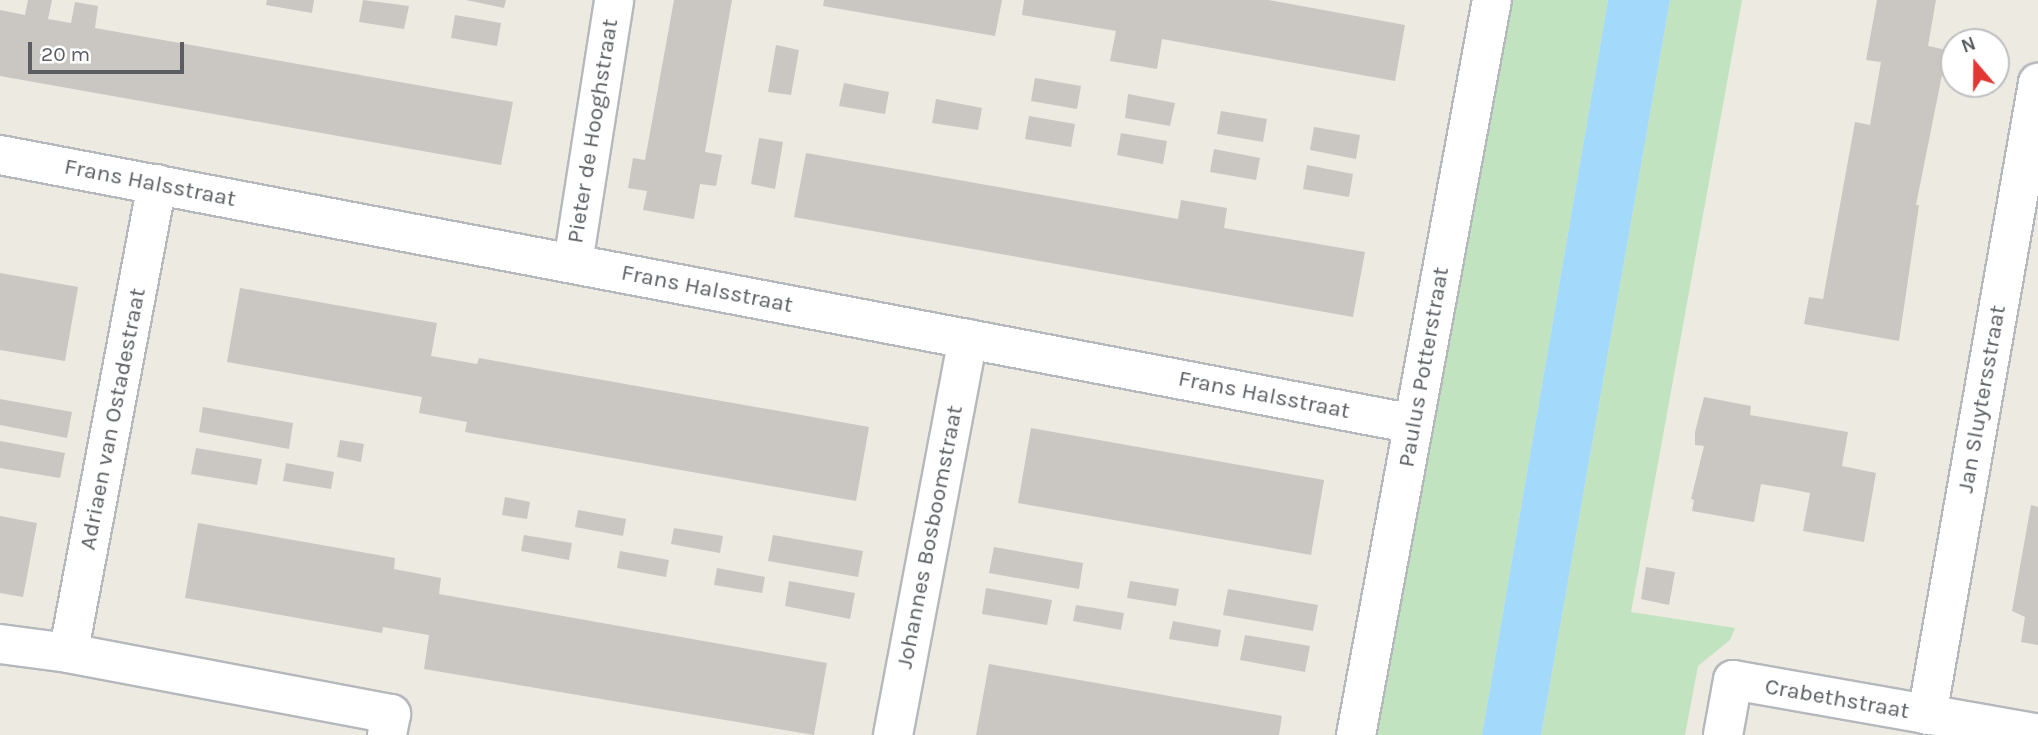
<!DOCTYPE html>
<style>
body{margin:0}
#map{position:relative;width:2038px;height:735px;overflow:hidden;background:#edeae2;font-family:Karla,sans-serif}
div>[style]{position:absolute}
[style*='--x']{left:calc(var(--x)*1px);top:calc(var(--y)*1px);width:calc(var(--w)*1px);rotate:calc(var(--a)*1deg)}
.green>*{inset:0;background:#c1e3bf}
.water>*{inset:0;background:#a3d9fb}
.building>*{inset:0;background:#cac6c1}
.roads{filter:drop-shadow(2px 0 #b5b8bc) drop-shadow(-2px 0 #b5b8bc) drop-shadow(0 2px #b5b8bc) drop-shadow(0 -2px #b5b8bc)}
.street>*{height:38px;margin:-19px;padding:0 19px;transform-origin:19px;border-radius:19px;background:#fff}
span{translate:-50% -50%;white-space:nowrap;text-align:center;line-height:1.15;-webkit-text-stroke:5px #fff;paint-order:stroke}
.street-label{font-size:23px;color:#5a5e62}
.north{position:absolute;left:1940px;top:28px;width:70px;height:70px;box-sizing:border-box;background:#fff;border:2px solid #bdbfc0;border-radius:50%;rotate:340deg;font-size:19px;font-weight:700;line-height:28px;text-align:center;color:#5a5e62}
.north::after{content:'';display:block;margin:auto;width:24px;height:32px;background:#e13833;clip-path:polygon(50% 0,100% 100%,50% 72%,0 100%)}
.scale{position:absolute;left:28px;top:42px;width:156px;height:32px;box-sizing:border-box;border:4px solid #5a5e62;border-top:0;padding-left:9px;font-size:21px;line-height:24px;white-space:nowrap;color:#5a5e62;-webkit-text-stroke:5px #fff;paint-order:stroke}
</style>
<div id="map">
<div class="green">
<i style="clip-path:polygon(1502px 0,1608px 0,1482px 735px,1374px 735px)"></i>
<i style="clip-path:polygon(1670px 0,1742px 0,1631px 612px,1735px 628px,1730px 640px,1698px 666px,1685px 735px,1541px 735px)"></i>
</div>
<div class="water">
<i style="clip-path:polygon(1608px 0,1670px 0,1541px 735px,1482px 735px)"></i>
</div>
<div class="building">
<i style="clip-path:polygon(28px 0,52px 0,48px 19px,71px 23px,75px 2px,98px 6px,95px 28px,513px 102px,501px 165px,0 76px,0 10px,25px 15px)"></i>
<i style="clip-path:polygon(267px 0,314px 0,312px 13px,266px 5px)"></i>
<i style="clip-path:polygon(363px 0,409px 6px,404px 29px,359px 22px)"></i>
<i style="clip-path:polygon(466px 0,506px 0,504px 8px)"></i>
<i style="clip-path:polygon(674px 0,732px 0,705px 152px,722px 155px,716px 186px,700px 184px,694px 219px,643px 210px,647px 191px,628px 188px,633px 158px,645px 160px)"></i>
<i style="clip-path:polygon(824px 0,1002px 0,995px 36px,823px 6px)"></i>
<i style="clip-path:polygon(1024px 0,1268px 0,1405px 25px,1395px 81px,1162px 39px,1157px 69px,1110px 61px,1116px 31px,1022px 15px)"></i>
<i style="clip-path:polygon(1877px 0,1936px 0,1928px 46px,1947px 50px,1916px 205px,1919px 205px,1899px 341px,1804px 324px,1809px 297px,1823px 299px,1855px 122px,1870px 125px,1881px 62px,1866px 60px)"></i>
<i style="clip-path:polygon(455px 15px,501px 23px,497px 46px,451px 38px)"></i>
<i style="clip-path:polygon(776px 45px,799px 50px,791px 95px,768px 92px)"></i>
<i style="clip-path:polygon(1035px 78px,1081px 86px,1077px 109px,1031px 101px)"></i>
<i style="clip-path:polygon(844px 83px,889px 92px,885px 114px,839px 106px)"></i>
<i style="clip-path:polygon(1128px 94px,1175px 103px,1170px 126px,1125px 118px)"></i>
<i style="clip-path:polygon(936px 99px,982px 108px,978px 130px,932px 123px)"></i>
<i style="clip-path:polygon(1221px 111px,1267px 119px,1263px 142px,1217px 134px)"></i>
<i style="clip-path:polygon(1029px 116px,1075px 124px,1071px 147px,1025px 139px)"></i>
<i style="clip-path:polygon(1314px 127px,1360px 135px,1356px 159px,1310px 150px)"></i>
<i style="clip-path:polygon(1121px 133px,1167px 141px,1163px 164px,1117px 155px)"></i>
<i style="clip-path:polygon(759px 138px,783px 142px,775px 189px,751px 184px)"></i>
<i style="clip-path:polygon(1214px 149px,1260px 158px,1256px 180px,1210px 172px)"></i>
<i style="clip-path:polygon(806px 153px,1178px 219px,1181px 200px,1227px 208px,1224px 228px,1365px 252px,1353px 317px,794px 217px)"></i>
<i style="clip-path:polygon(1307px 165px,1353px 174px,1349px 197px,1303px 189px)"></i>
<i style="clip-path:polygon(0 273px,78px 287px,65px 361px,0 350px)"></i>
<i style="clip-path:polygon(240px 288px,437px 323px,431px 356px,477px 364px,479px 358px,869px 427px,856px 501px,465px 432px,467px 422px,419px 413px,422px 397px,227px 362px)"></i>
<i style="clip-path:polygon(1704px 397px,1751px 406px,1750px 415px,1848px 432px,1842px 466px,1876px 473px,1864px 542px,1803px 531px,1810px 493px,1785px 488px,1761px 484px,1754px 522px,1692px 511px,1694px 500px,1691px 499px,1704px 446px,1695px 445px,1695px 432px)"></i>
<i style="clip-path:polygon(0 399px,72px 412px,67px 438px,0 425px)"></i>
<i style="clip-path:polygon(203px 407px,293px 423px,289px 449px,199px 432px)"></i>
<i style="clip-path:polygon(1031px 428px,1324px 480px,1311px 555px,1018px 503px)"></i>
<i style="clip-path:polygon(340px 440px,364px 444px,361px 462px,337px 457px)"></i>
<i style="clip-path:polygon(0 441px,65px 453px,60px 478px,0 468px)"></i>
<i style="clip-path:polygon(196px 448px,262px 459px,257px 485px,191px 474px)"></i>
<i style="clip-path:polygon(286px 463px,334px 472px,331px 489px,283px 481px)"></i>
<i style="clip-path:polygon(505px 497px,530px 502px,527px 519px,502px 515px)"></i>
<i style="clip-path:polygon(2031px 505px,2038px 507px,2038px 645px,2021px 642px,2025px 617px,2012px 611px)"></i>
<i style="clip-path:polygon(578px 510px,626px 519px,623px 536px,575px 527px)"></i>
<i style="clip-path:polygon(0 516px,37px 523px,23px 597px,0 593px)"></i>
<i style="clip-path:polygon(198px 523px,395px 558px,394px 569px,441px 578px,439px 594px,827px 663px,814px 735px,424px 669px,429px 635px,383px 627px,382px 633px,185px 598px)"></i>
<i style="clip-path:polygon(674px 528px,723px 536px,720px 553px,671px 544px)"></i>
<i style="clip-path:polygon(524px 535px,572px 543px,569px 560px,521px 551px)"></i>
<i style="clip-path:polygon(773px 535px,863px 551px,858px 577px,768px 561px)"></i>
<i style="clip-path:polygon(994px 547px,1083px 563px,1079px 589px,989px 573px)"></i>
<i style="clip-path:polygon(620px 551px,669px 560px,666px 577px,617px 568px)"></i>
<i style="clip-path:polygon(1646px 567px,1675px 572px,1669px 605px,1641px 599px)"></i>
<i style="clip-path:polygon(717px 568px,765px 577px,762px 593px,714px 585px)"></i>
<i style="clip-path:polygon(789px 581px,855px 593px,850px 619px,785px 606px)"></i>
<i style="clip-path:polygon(1130px 581px,1179px 589px,1176px 606px,1127px 598px)"></i>
<i style="clip-path:polygon(986px 588px,1052px 600px,1047px 625px,982px 614px)"></i>
<i style="clip-path:polygon(1228px 589px,1318px 605px,1313px 631px,1223px 615px)"></i>
<i style="clip-path:polygon(1076px 605px,1124px 613px,1121px 630px,1073px 621px)"></i>
<i style="clip-path:polygon(1173px 621px,1221px 630px,1218px 647px,1169px 639px)"></i>
<i style="clip-path:polygon(1245px 635px,1310px 646px,1305px 672px,1240px 660px)"></i>
<i style="clip-path:polygon(989px 664px,1282px 716px,1279px 735px,976px 735px)"></i>
</div>
<div class="roads">
<div class="street">
<i style="--x:0;--y:155;--w:1439;--a:10.77"></i>
<i style="--x:157;--y:184;--w:477;--a:100.7"></i>
<i style="--x:68;--y:653;--w:329;--a:10.7"></i>
<i style="--x:391;--y:714;--w:21;--a:101"></i>
<i style="--x:573;--y:263;--w:266;--a:-81.1"></i>
<i style="--x:0;--y:644;--w:69;--a:7.5"></i>
<i style="--x:1927;--y:715;--w:642;--a:-80.04"></i>
<i style="--x:893;--y:735;--w:403;--a:-79.3"></i>
<i style="--x:1356;--y:735;--w:747;--a:-79.52"></i>
<i style="--x:1723;--y:735;--w:56;--a:-79.7"></i>
<i style="--x:1733;--y:680;--w:310;--a:10"></i>
</div>
</div>
<div class="street-label">
<span style="left:593px;top:131px;rotate:-81deg">Pieter de Hooghstraat</span>
<span style="left:150px;top:183px;rotate:11deg">Frans Halsstraat</span>
<span style="left:707px;top:289px;rotate:11deg">Frans Halsstraat</span>
<span style="left:1424px;top:367px;rotate:-80deg">Paulus Potterstraat</span>
<span style="left:1264px;top:395px;rotate:11deg">Frans Halsstraat</span>
<span style="left:1982px;top:399px;rotate:-80deg">Jan Sluytersstraat</span>
<span style="left:113px;top:419px;rotate:-79deg">Adriaen van Ostadestraat</span>
<span style="left:930px;top:537px;rotate:-79deg">Johannes Bosboomstraat</span>
<span style="left:1837px;top:699px;rotate:10deg">Crabethstraat</span>
</div>
<div class="north">N</div>
<div class="scale">20 m</div>
</div>
